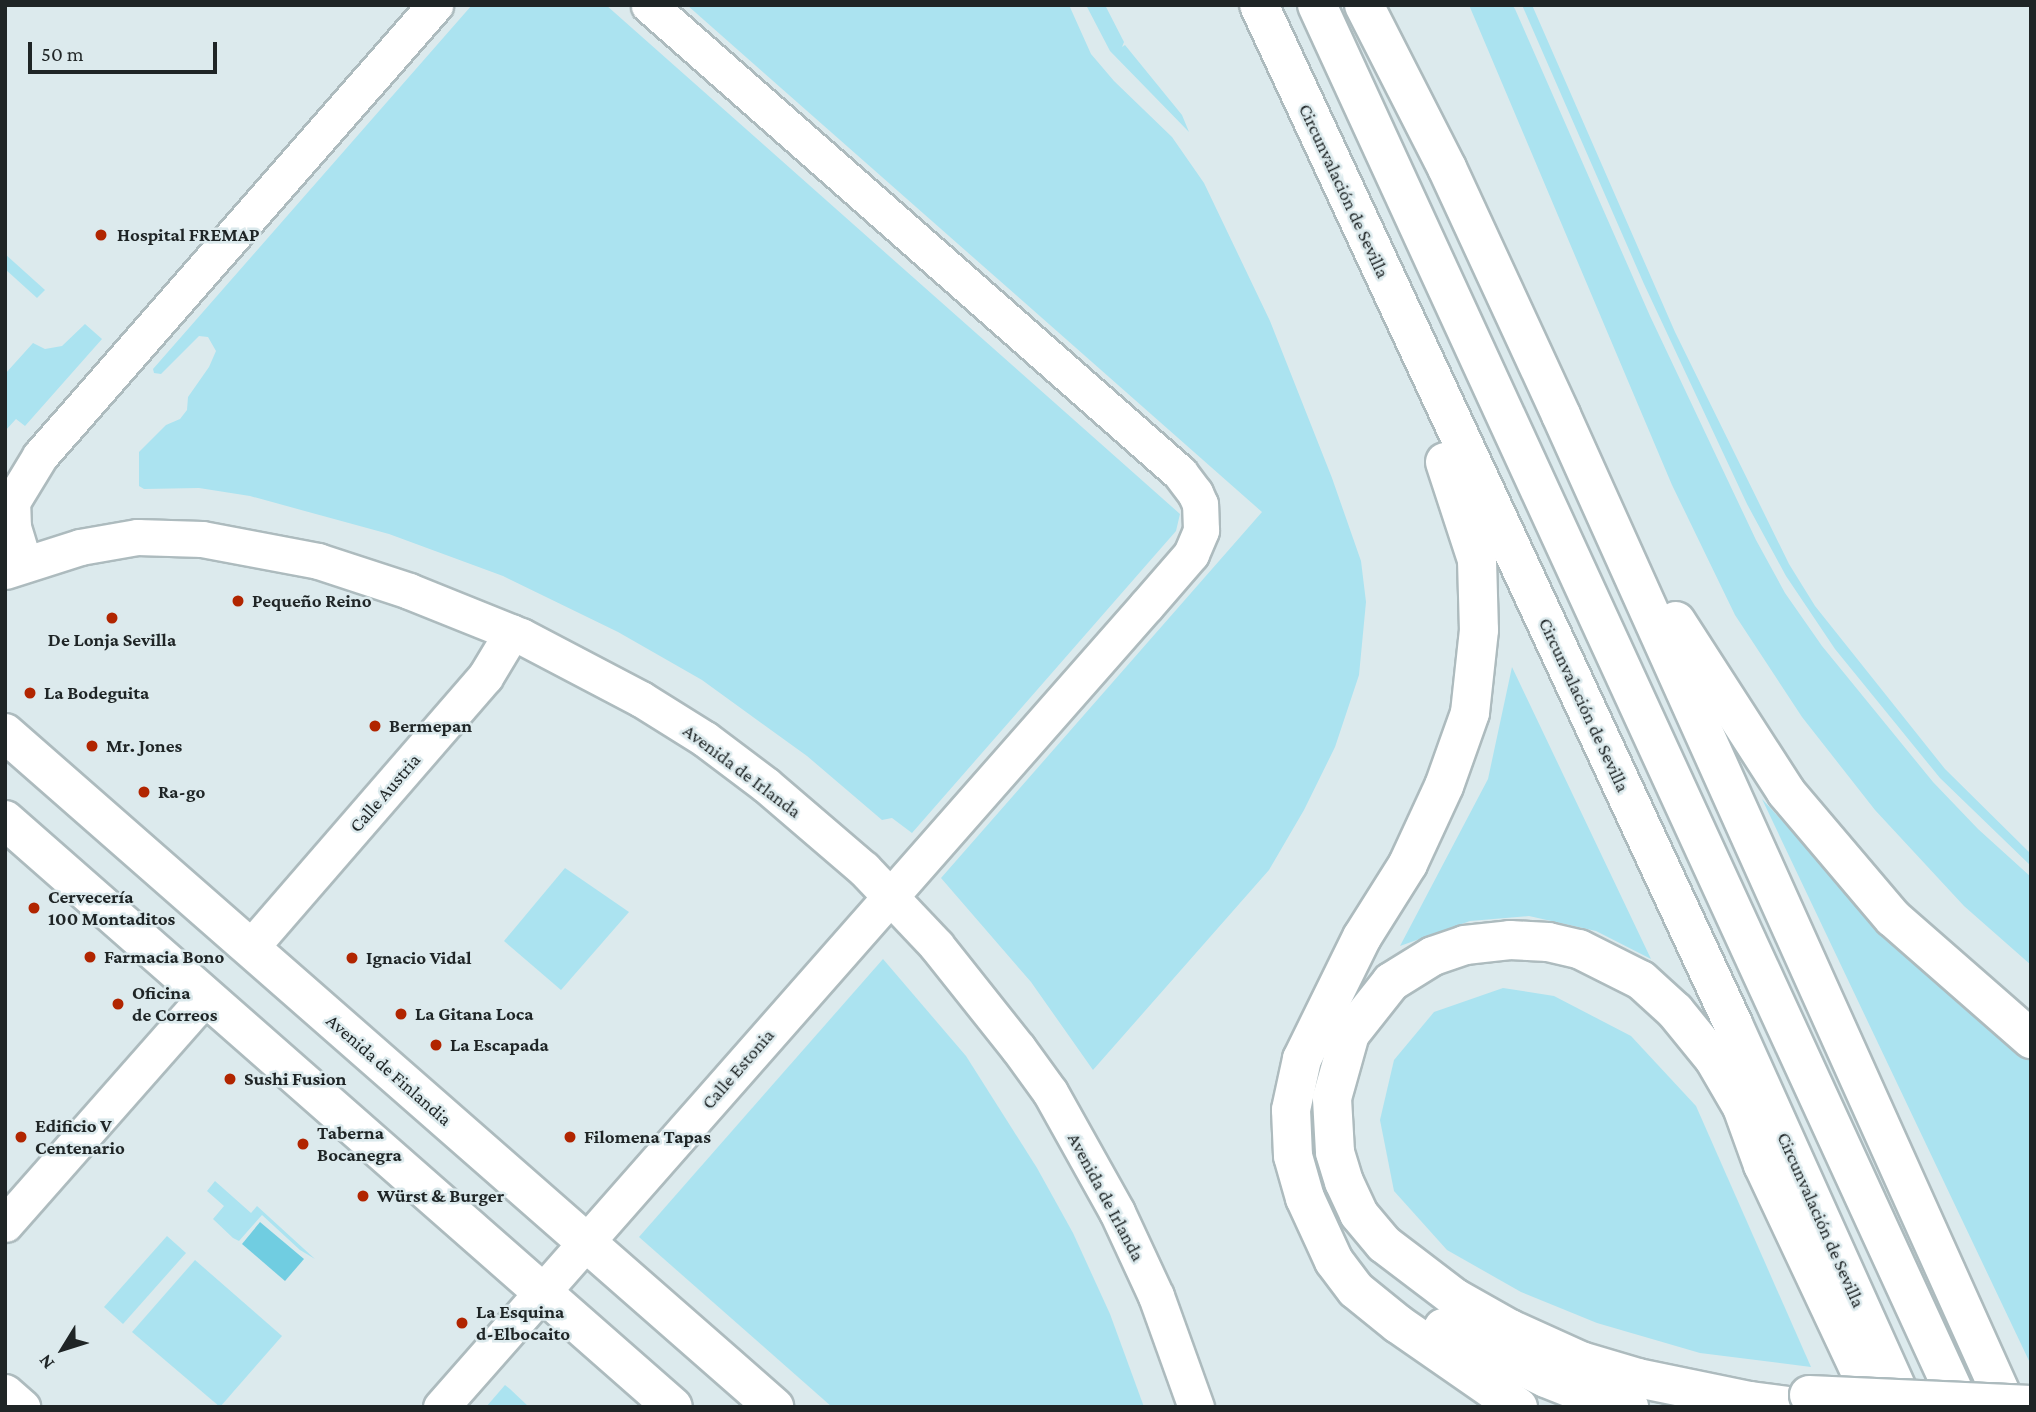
<!DOCTYPE html>
<meta charset="utf-8">
<style>
body{margin:0}
#map{position:relative;width:2036px;height:1412px;overflow:hidden;background:#dceaed;font-family:"Crimson Pro",serif}
div>[style]{position:absolute}
[style*='--x']{left:calc(var(--x)*1px);top:calc(var(--y)*1px);width:calc(var(--w)*1px);rotate:calc(var(--a)*1deg)}
.green>*{inset:0;background:#abe3f0}
.water>*{inset:0;background:#70cde1}
.roads{filter:drop-shadow(2px 0 #adbbbe) drop-shadow(-2px 0 #adbbbe) drop-shadow(0 2px #adbbbe) drop-shadow(0 -2px #adbbbe)}
.minor>*{height:35px;margin:-17.5px;padding:0 17.5px;transform-origin:17.5px;border-radius:17.5px;background:#fff}
.major>*{height:38px;margin:-19px;padding:0 19px;transform-origin:19px;border-radius:19px;background:#fff}
.highway>*{height:38px;margin:-19px;padding:0 19px;transform-origin:19px;border-radius:19px;background:#fff}
.bridges{filter:drop-shadow(2px 0 #adbbbe) drop-shadow(-2px 0 #adbbbe) drop-shadow(0 2px #adbbbe) drop-shadow(0 -2px #adbbbe)}
.highway-bridge>*{height:38px;margin:-19px;padding:0 19px;transform-origin:19px;border-radius:19px;background:#fff}
.dots>*{width:19px;height:19px;translate:-50% -50%;box-sizing:border-box;border:4px solid #dceaed;border-radius:50%}
span{translate:-50% -50%;white-space:nowrap;text-align:center;line-height:1.15;-webkit-text-stroke:5px #dceaed;paint-order:stroke}
.street-label{font-size:19px;color:#1f2526}
.poi-label{font-size:19px;color:#1f2526;font-weight:700}
.left{translate:0 -50%;text-align:left}
.frame{position:absolute;inset:0;border:7px solid #1f2526;pointer-events:none}
.north{position:absolute;left:28px;top:1314px;width:70px;height:70px;-webkit-text-stroke:5px #dceaed;paint-order:stroke;rotate:232deg;font-size:19px;font-weight:700;line-height:28px;text-align:center;color:#1f2526}
.north::after{content:'';display:block;margin:auto;width:24px;height:32px;background:#1f2526;clip-path:polygon(50% 0,100% 100%,50% 72%,0 100%)}
.scale{position:absolute;left:28px;top:42px;width:189px;height:32px;box-sizing:border-box;border:4px solid #1f2526;border-top:0;padding-left:9px;font-size:21px;line-height:24px;white-space:nowrap;color:#1f2526;-webkit-text-stroke:5px #dceaed;paint-order:stroke}
</style>
<div id="map">
<div class="green">
<i style="clip-path:polygon(472px 5px,606px 5px,1180px 514px,1176px 531px,912px 833px,892px 818px,882px 820px,807px 756px,702px 680px,618px 632px,503px 576px,389px 534px,250px 496px,199px 488px,144px 489px,139px 486px,139px 452px,166px 425px,180px 419px,187px 410px,188px 397px,209px 367px,216px 351px,208px 337px,199px 336px,161px 374px,154px 373px,153px 369px)"></i>
<i style="clip-path:polygon(687px 5px,1069px 5px,1091px 54px,1114px 81px,1172px 137px,1204px 183px,1270px 321px,1332px 478px,1361px 561px,1366px 602px,1359px 675px,1335px 747px,1304px 810px,1269px 870px,1093px 1070px,1031px 982px,941px 878px,1262px 512px)"></i>
<i style="clip-path:polygon(1086px 5px,1105px 5px,1124px 42px,1122px 47px,1125px 45px,1182px 115px,1189px 132px,1110px 51px)"></i>
<i style="clip-path:polygon(1469px 5px,1512px 5px,1515px 9px,1650px 316px,1756px 540px,1785px 593px,1822px 646px,1933px 782px,1978px 829px,2031px 877px,2031px 965px,1964px 906px,1875px 810px,1802px 717px,1735px 615px,1672px 485px)"></i>
<i style="clip-path:polygon(1522px 5px,1532px 5px,1675px 332px,1789px 564px,1815px 606px,1945px 769px,2031px 854px,2031px 866px,1940px 778px,1835px 649px,1786px 576px,1747px 504px,1644px 284px)"></i>
<i style="clip-path:polygon(5px 254px,45px 290px,37px 298px,5px 269px)"></i>
<i style="clip-path:polygon(85px 324px,102px 339px,25px 426px,16px 419px,5px 431px,5px 374px,33px 343px,45px 349px,62px 346px)"></i>
<i style="clip-path:polygon(1512px 667px,1651px 959px,1596px 931px,1529px 916px,1470px 921px,1400px 946px,1488px 779px)"></i>
<i style="clip-path:polygon(1762px 799px,1915px 964px,2031px 1057px,2031px 1365px)"></i>
<i style="clip-path:polygon(565px 868px,629px 912px,561px 990px,504px 941px)"></i>
<i style="clip-path:polygon(883px 959px,966px 1056px,1037px 1168px,1073px 1233px,1110px 1314px,1144px 1407px,832px 1407px,639px 1237px)"></i>
<i style="clip-path:polygon(1503px 988px,1554px 996px,1631px 1036px,1696px 1106px,1811px 1367px,1700px 1353px,1597px 1323px,1521px 1292px,1447px 1250px,1394px 1191px,1380px 1120px,1394px 1060px,1434px 1012px)"></i>
<i style="clip-path:polygon(215px 1181px,251px 1213px,257px 1206px,315px 1259px,300px 1250px,262px 1215px,239px 1241px,233px 1238px,213px 1219px,224px 1206px,207px 1191px)"></i>
<i style="clip-path:polygon(167px 1236px,186px 1253px,123px 1324px,104px 1307px)"></i>
<i style="clip-path:polygon(195px 1260px,282px 1336px,220px 1407px,132px 1332px)"></i>
<i style="clip-path:polygon(505px 1385px,510px 1389px,529px 1407px,486px 1407px)"></i>
</div>
<div class="water">
<i style="clip-path:polygon(260px 1222px,304px 1259px,285px 1281px,242px 1244px)"></i>
</div>
<div class="roads">
<div class="minor">
<i style="--x:24;--y:563;--w:37;--a:-107"></i>
<i style="--x:13;--y:528;--w:26;--a:-92"></i>
<i style="--x:12;--y:502;--w:54;--a:-58.7"></i>
<i style="--x:40;--y:456;--w:600;--a:-48.79"></i>
<i style="--x:5;--y:571;--w:79;--a:-17.7"></i>
<i style="--x:80;--y:547;--w:58;--a:-10"></i>
<i style="--x:137;--y:537;--w:65;--a:1.8"></i>
<i style="--x:202;--y:539;--w:118;--a:10.7"></i>
<i style="--x:318;--y:561;--w:96;--a:18.2"></i>
<i style="--x:409;--y:591;--w:121;--a:21.9"></i>
<i style="--x:521;--y:636;--w:136;--a:27.7"></i>
<i style="--x:641;--y:699;--w:75;--a:32"></i>
<i style="--x:705;--y:739;--w:76;--a:37"></i>
<i style="--x:766;--y:785;--w:129;--a:40.6"></i>
<i style="--x:864;--y:869;--w:105;--a:46.5"></i>
<i style="--x:936;--y:945;--w:132;--a:51.5"></i>
<i style="--x:1018;--y:1048;--w:54;--a:54"></i>
<i style="--x:1050;--y:1092;--w:137;--a:60.8"></i>
<i style="--x:1117;--y:1212;--w:93;--a:65.1"></i>
<i style="--x:1156;--y:1296;--w:118;--a:70.2"></i>
<i style="--x:250;--y:948;--w:359;--a:-49.1"></i>
<i style="--x:485;--y:677;--w:52;--a:-59"></i>
<i style="--x:5;--y:1224;--w:304;--a:-48.6"></i>
<i style="--x:5;--y:1392;--w:23;--a:41"></i>
<i style="--x:441;--y:1407;--w:1067;--a:-48.65"></i>
<i style="--x:1146;--y:606;--w:69;--a:-49.1"></i>
<i style="--x:1191;--y:554;--w:26;--a:-67"></i>
<i style="--x:1201;--y:530;--w:26;--a:-92"></i>
<i style="--x:1200;--y:504;--w:12;--a:-114"></i>
<i style="--x:1195;--y:493;--w:25;--a:-127"></i>
<i style="--x:1180;--y:473;--w:708;--a:-138.61"></i>
</div>
<div class="major">
<i style="--x:5;--y:733;--w:1023;--a:41.23"></i>
<i style="--x:5;--y:820;--w:889;--a:41.31"></i>
</div>
<div class="highway">
<i style="--x:1259;--y:5;--w:1124;--a:65.05"></i>
<i style="--x:1733;--y:1024;--w:420;--a:65.8"></i>
<i style="--x:1317;--y:5;--w:1543;--a:65.33"></i>
<i style="--x:1364;--y:5;--w:183;--a:63"></i>
<i style="--x:1447;--y:168;--w:272;--a:65.2"></i>
<i style="--x:1561;--y:415;--w:1088;--a:65.79"></i>
<i style="--x:1445;--y:462;--w:103;--a:71.9"></i>
<i style="--x:1477;--y:560;--w:70;--a:88.4"></i>
<i style="--x:1479;--y:630;--w:83;--a:96.2"></i>
<i style="--x:1470;--y:713;--w:77;--a:109.6"></i>
<i style="--x:1444;--y:786;--w:86;--a:114.8"></i>
<i style="--x:1408;--y:864;--w:86;--a:122.2"></i>
<i style="--x:1362;--y:937;--w:136;--a:116.2"></i>
<i style="--x:1302;--y:1059;--w:52;--a:102.2"></i>
<i style="--x:1291;--y:1110;--w:46;--a:87.5"></i>
<i style="--x:1293;--y:1156;--w:44;--a:74.1"></i>
<i style="--x:1305;--y:1198;--w:69;--a:65.3"></i>
<i style="--x:1334;--y:1261;--w:36;--a:53"></i>
<i style="--x:1356;--y:1290;--w:54;--a:39"></i>
<i style="--x:1398;--y:1324;--w:146;--a:34.7"></i>
<i style="--x:1676;--y:621;--w:203;--a:57.2"></i>
<i style="--x:1786;--y:792;--w:165;--a:49.7"></i>
<i style="--x:1893;--y:918;--w:184;--a:41.2"></i>
<i style="--x:1443;--y:1328;--w:114;--a:25.9"></i>
<i style="--x:1546;--y:1378;--w:59;--a:21.8"></i>
<i style="--x:1601;--y:1400;--w:29;--a:14"></i>
<i style="--x:1796;--y:1407;--w:46;--a:-172.6"></i>
<i style="--x:1750;--y:1401;--w:114;--a:-168.4"></i>
<i style="--x:1638;--y:1378;--w:59;--a:-163.4"></i>
<i style="--x:1581;--y:1361;--w:78;--a:-155.7"></i>
<i style="--x:1510;--y:1329;--w:63;--a:-150.6"></i>
<i style="--x:1455;--y:1298;--w:89;--a:-142.7"></i>
<i style="--x:1384;--y:1244;--w:39;--a:-130"></i>
<i style="--x:1359;--y:1214;--w:35;--a:-115"></i>
<i style="--x:1344;--y:1182;--w:31;--a:-107"></i>
<i style="--x:1335;--y:1152;--w:54;--a:-93.2"></i>
<i style="--x:1332;--y:1098;--w:66;--a:-74.3"></i>
<i style="--x:1350;--y:1034;--w:66;--a:-51.7"></i>
<i style="--x:1391;--y:982;--w:49;--a:-31.8"></i>
<i style="--x:1433;--y:956;--w:34;--a:-19"></i>
<i style="--x:1465;--y:945;--w:45;--a:-6.3"></i>
<i style="--x:1510;--y:940;--w:38;--a:3"></i>
<i style="--x:1548;--y:942;--w:32;--a:13"></i>
<i style="--x:1579;--y:949;--w:69;--a:26.6"></i>
<i style="--x:1641;--y:980;--w:46;--a:42.4"></i>
<i style="--x:1675;--y:1011;--w:62;--a:50.9"></i>
<i style="--x:1714;--y:1059;--w:56;--a:59.7"></i>
<i style="--x:1742;--y:1107;--w:62;--a:70.1"></i>
<i style="--x:1763;--y:1165;--w:268;--a:64.8"></i>
</div>
</div>
<div class="bridges">
<div class="highway-bridge">
<i style="--x:1809;--y:1395;--w:222;--a:2.6"></i>
</div>
</div>
<div class="dots">
<i style="left:101px;top:235px;background:#b12500"></i>
<i style="left:238px;top:601px;background:#b12500"></i>
<i style="left:112px;top:618px;background:#b12500"></i>
<i style="left:30px;top:693px;background:#b12500"></i>
<i style="left:375px;top:726px;background:#b12500"></i>
<i style="left:92px;top:746px;background:#b12500"></i>
<i style="left:144px;top:792px;background:#b12500"></i>
<i style="left:34px;top:908px;background:#b12500"></i>
<i style="left:90px;top:957px;background:#b12500"></i>
<i style="left:352px;top:958px;background:#b12500"></i>
<i style="left:118px;top:1004px;background:#b12500"></i>
<i style="left:401px;top:1014px;background:#b12500"></i>
<i style="left:436px;top:1045px;background:#b12500"></i>
<i style="left:230px;top:1079px;background:#b12500"></i>
<i style="left:21px;top:1137px;background:#b12500"></i>
<i style="left:570px;top:1137px;background:#b12500"></i>
<i style="left:303px;top:1144px;background:#b12500"></i>
<i style="left:363px;top:1196px;background:#b12500"></i>
<i style="left:462px;top:1323px;background:#b12500"></i>
</div>
<div class="street-label">
<span style="left:1344px;top:191px;rotate:65deg">Circunvalación de Sevilla</span>
<span style="left:1584px;top:705px;rotate:65deg">Circunvalación de Sevilla</span>
<span style="left:742px;top:771px;rotate:37deg">Avenida de Irlanda</span>
<span style="left:385px;top:793px;rotate:-49deg">Calle Austria</span>
<span style="left:738px;top:1069px;rotate:-49deg">Calle Estonia</span>
<span style="left:389px;top:1070px;rotate:41deg">Avenida de Finlandia</span>
<span style="left:1106px;top:1197px;rotate:62deg">Avenida de Irlanda</span>
<span style="left:1821px;top:1220px;rotate:66deg">Circunvalación de Sevilla</span>
</div>
<div class="poi-label">
<span class="left" style="left:117px;top:235px">Hospital FREMAP</span>
<span class="left" style="left:252px;top:601px">Pequeño Reino</span>
<span style="left:112px;top:640px">De Lonja Sevilla</span>
<span class="left" style="left:44px;top:693px">La Bodeguita</span>
<span class="left" style="left:389px;top:726px">Bermepan</span>
<span class="left" style="left:106px;top:746px">Mr. Jones</span>
<span class="left" style="left:158px;top:792px">Ra-go</span>
<span class="left" style="left:48px;top:908px">Cervecería<br>100 Montaditos</span>
<span class="left" style="left:104px;top:957px">Farmacia Bono</span>
<span class="left" style="left:366px;top:958px">Ignacio Vidal</span>
<span class="left" style="left:132px;top:1004px">Oficina<br>de Correos</span>
<span class="left" style="left:415px;top:1014px">La Gitana Loca</span>
<span class="left" style="left:450px;top:1045px">La Escapada</span>
<span class="left" style="left:244px;top:1079px">Sushi Fusion</span>
<span class="left" style="left:35px;top:1137px">Edificio V<br>Centenario</span>
<span class="left" style="left:317px;top:1144px">Taberna<br>Bocanegra</span>
<span class="left" style="left:584px;top:1137px">Filomena Tapas</span>
<span class="left" style="left:377px;top:1196px">Würst &amp; Burger</span>
<span class="left" style="left:476px;top:1323px">La Esquina<br>d-Elbocaito</span>
</div>
<div class="frame"></div>
<div class="north">N</div>
<div class="scale">50 m</div>
</div>
